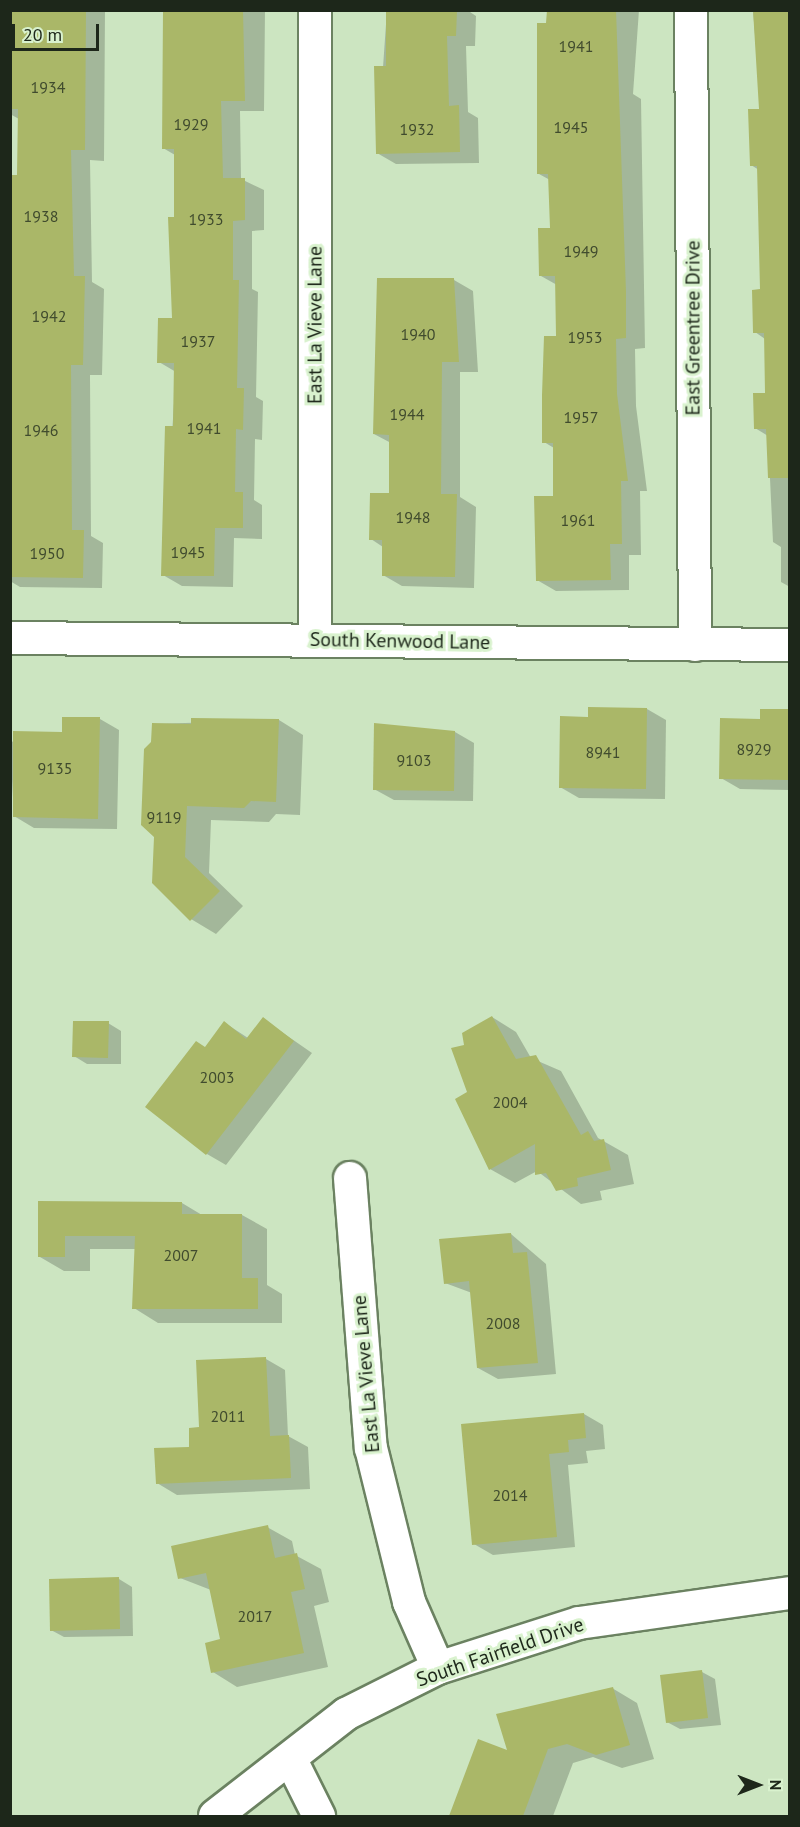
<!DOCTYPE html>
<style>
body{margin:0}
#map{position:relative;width:800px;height:1827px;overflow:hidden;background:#cce5c1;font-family:"PT Sans",sans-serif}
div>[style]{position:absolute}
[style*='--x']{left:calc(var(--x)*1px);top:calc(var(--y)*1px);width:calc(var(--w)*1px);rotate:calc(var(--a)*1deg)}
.shadow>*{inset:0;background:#0003}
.building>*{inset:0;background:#aab768}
.roads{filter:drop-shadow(2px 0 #6b8261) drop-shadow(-2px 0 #6b8261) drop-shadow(0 2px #6b8261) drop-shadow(0 -2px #6b8261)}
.minor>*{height:32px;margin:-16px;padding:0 16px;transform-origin:16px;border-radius:16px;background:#fff}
span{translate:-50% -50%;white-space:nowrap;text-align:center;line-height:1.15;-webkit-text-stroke:6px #d9f2ce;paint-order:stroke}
.number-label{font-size:16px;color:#404b2e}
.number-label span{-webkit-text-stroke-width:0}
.street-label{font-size:20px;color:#1d271a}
.frame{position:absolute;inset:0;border:12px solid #1d271a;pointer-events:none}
.north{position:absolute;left:728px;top:1755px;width:60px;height:60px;-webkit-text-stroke:4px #d9f2ce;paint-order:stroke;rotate:90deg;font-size:16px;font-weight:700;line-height:24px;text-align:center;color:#1d271a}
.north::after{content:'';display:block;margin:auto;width:21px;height:27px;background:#1d271a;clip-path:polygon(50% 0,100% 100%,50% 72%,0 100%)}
.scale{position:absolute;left:12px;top:24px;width:87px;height:27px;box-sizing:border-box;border:3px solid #1d271a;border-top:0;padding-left:8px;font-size:18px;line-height:21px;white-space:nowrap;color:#1d271a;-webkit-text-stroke:4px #d9f2ce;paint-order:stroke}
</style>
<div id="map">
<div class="shadow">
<i style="clip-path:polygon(10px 10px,105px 10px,104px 161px,90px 160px,92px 282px,104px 289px,102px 375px,90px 375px,91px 536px,103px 543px,102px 588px,20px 587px,10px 581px,10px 176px,18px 176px,19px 119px,10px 114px)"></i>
<i style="clip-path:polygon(163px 10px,265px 10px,264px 111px,240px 111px,241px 179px,264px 190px,264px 230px,252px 231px,252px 289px,258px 292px,256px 397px,263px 401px,262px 440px,255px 439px,254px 500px,262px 505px,262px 539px,234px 538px,233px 587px,182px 586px,163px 575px,176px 372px,159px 362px,174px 320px,176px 219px,175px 155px,163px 148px)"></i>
<i style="clip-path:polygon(387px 10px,467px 10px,476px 16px,475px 46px,466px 46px,468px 112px,478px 118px,479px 163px,396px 164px,377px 153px)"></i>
<i style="clip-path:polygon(548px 10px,639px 10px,633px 94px,641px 99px,645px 348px,635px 349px,636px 406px,647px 491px,640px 491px,641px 555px,629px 555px,629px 590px,556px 591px,537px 580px,555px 497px,554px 448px,544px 442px,558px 338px,557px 285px,541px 276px,551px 229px,550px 180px,539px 174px)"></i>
<i style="clip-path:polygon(753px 10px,790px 10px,790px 587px,781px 582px,781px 547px,773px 542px,768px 436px,755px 428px,767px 394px,765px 339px,755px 332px,762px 291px,759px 170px,751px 165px,761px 110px)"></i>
<i style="clip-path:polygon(454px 280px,473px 291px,478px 372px,460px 372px,460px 497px,476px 507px,474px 588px,402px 586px,383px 575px,383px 547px,371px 539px,391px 495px,391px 443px,374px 434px)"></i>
<i style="clip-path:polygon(647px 709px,666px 720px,665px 799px,579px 798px,560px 787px,589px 718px)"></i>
<i style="clip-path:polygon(762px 710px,790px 711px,790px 790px,740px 789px,721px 778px,762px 720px)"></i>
<i style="clip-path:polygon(100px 719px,119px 730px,117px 829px,34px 828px,14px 816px,10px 742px,63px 734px)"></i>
<i style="clip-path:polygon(279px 720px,303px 735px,300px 815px,276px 814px,269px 822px,211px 820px,209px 873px,243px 906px,216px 934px,191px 919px,155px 837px,153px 724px)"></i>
<i style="clip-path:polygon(375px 725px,455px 732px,474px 743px,473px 801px,394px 800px,374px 789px)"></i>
<i style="clip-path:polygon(492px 1017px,516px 1032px,531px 1058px,561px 1071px,598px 1138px,628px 1155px,634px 1184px,600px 1191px,602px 1200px,581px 1204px,537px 1171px,515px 1183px,490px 1169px,468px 1093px,466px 1046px)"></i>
<i style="clip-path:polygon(263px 1019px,312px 1053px,226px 1165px,207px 1154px,206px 1048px,225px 1023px,248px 1038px)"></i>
<i style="clip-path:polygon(108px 1023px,121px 1031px,121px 1064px,87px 1064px,74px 1056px)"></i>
<i style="clip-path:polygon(40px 1202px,182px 1203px,202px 1215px,242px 1215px,267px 1229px,267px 1285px,282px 1294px,282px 1323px,158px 1323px,134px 1308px,136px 1249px,90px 1249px,90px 1271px,64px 1271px,40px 1257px)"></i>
<i style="clip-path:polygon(511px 1234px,546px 1264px,556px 1374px,498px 1379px,478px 1368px,472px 1293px,445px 1283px)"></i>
<i style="clip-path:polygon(266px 1359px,285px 1370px,288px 1436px,308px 1447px,310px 1489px,177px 1495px,157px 1483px)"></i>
<i style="clip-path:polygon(584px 1414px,603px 1425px,605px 1449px,586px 1451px,588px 1463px,568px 1465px,575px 1547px,493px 1555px,474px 1544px,462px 1426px)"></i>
<i style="clip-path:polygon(267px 1527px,292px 1541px,295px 1555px,321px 1569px,329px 1602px,314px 1606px,328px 1667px,237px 1687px,213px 1672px,222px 1640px,211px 1590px,180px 1578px)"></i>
<i style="clip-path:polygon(119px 1579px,132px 1587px,133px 1636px,64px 1637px,51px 1630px)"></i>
<i style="clip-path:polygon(702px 1672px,715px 1679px,721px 1725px,680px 1729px,667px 1722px)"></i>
<i style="clip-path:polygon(612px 1688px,637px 1703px,654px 1759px,622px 1768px,593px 1757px,573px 1763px,553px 1816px,451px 1816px,479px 1741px,509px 1752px)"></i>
</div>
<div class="building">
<i style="clip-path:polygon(10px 10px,86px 10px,85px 150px,71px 150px,74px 276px,85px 276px,83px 365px,71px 365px,72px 530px,84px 530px,83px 578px,10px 577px,10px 175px,17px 175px,18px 109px,10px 109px)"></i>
<i style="clip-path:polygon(163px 10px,243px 10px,245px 101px,221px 101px,223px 178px,245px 178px,245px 220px,233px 221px,233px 280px,239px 280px,237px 388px,244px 388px,243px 430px,236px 429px,235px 492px,243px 492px,243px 528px,215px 528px,214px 576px,161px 576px,165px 426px,173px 426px,174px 363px,157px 363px,158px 318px,172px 318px,168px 217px,174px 217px,174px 149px,162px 149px)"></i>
<i style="clip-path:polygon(386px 10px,457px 10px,456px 36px,447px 36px,449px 106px,459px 105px,460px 152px,376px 154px,374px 66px,386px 66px)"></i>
<i style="clip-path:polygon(547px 10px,616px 10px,626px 292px,626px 338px,616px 339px,617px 394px,628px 481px,621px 481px,622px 544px,610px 544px,611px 580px,536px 581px,534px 496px,553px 496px,553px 443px,542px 443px,542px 395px,544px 336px,556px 336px,555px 276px,539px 276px,538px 228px,550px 228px,548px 174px,537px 174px,537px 23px,546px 23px)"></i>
<i style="clip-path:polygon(753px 10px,789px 10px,789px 478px,768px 478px,766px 429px,754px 429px,753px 393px,765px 393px,764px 333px,753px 333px,752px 290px,760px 289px,757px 166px,750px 166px,748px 109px,759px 109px)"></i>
<i style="clip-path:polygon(377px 278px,454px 278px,459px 362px,442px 362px,441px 494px,457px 494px,455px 577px,382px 576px,382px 540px,369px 540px,370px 493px,389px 493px,389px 435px,373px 434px)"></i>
<i style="clip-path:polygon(588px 707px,647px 708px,646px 789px,559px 788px,560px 716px,588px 717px)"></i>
<i style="clip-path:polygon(760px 709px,789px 709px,789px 780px,719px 779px,720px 718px,760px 719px)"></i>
<i style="clip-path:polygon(62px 717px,100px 717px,98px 819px,13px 817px,13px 731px,62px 732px)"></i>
<i style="clip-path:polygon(191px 718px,279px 719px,276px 802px,251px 801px,244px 808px,187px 806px,185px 857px,220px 891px,190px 921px,152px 883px,154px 837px,141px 825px,144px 749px,151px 742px,152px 723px,191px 724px)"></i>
<i style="clip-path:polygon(374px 723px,455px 731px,454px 791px,373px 790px)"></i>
<i style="clip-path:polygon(492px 1016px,516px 1059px,536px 1055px,581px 1135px,588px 1131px,594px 1141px,604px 1139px,611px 1170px,577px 1178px,578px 1186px,556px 1191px,546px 1173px,535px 1175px,535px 1144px,489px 1170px,455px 1099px,467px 1092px,451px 1048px,464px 1045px,462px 1033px)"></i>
<i style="clip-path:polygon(263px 1017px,294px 1041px,206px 1155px,145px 1107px,196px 1041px,205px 1047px,224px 1021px,246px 1039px)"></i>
<i style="clip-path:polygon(73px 1021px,109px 1021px,108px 1058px,72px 1057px)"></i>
<i style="clip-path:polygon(38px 1201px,182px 1202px,182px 1214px,242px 1214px,242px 1278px,258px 1278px,258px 1309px,132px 1309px,135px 1236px,65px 1236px,65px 1257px,38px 1257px)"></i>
<i style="clip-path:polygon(511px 1233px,513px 1253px,527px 1252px,538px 1363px,477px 1368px,469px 1281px,444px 1284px,439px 1239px)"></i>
<i style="clip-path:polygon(266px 1357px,270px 1436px,289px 1435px,291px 1478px,156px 1484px,154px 1448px,189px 1447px,189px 1428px,199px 1427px,196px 1360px)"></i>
<i style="clip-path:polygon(584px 1413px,586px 1438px,568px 1440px,569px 1452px,549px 1454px,557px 1537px,472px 1545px,461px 1424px)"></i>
<i style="clip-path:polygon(268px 1525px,275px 1558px,297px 1553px,305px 1589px,291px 1592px,304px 1653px,211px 1673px,205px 1643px,220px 1639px,206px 1573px,178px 1579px,171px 1546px)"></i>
<i style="clip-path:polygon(119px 1577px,120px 1629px,50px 1631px,49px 1579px)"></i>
<i style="clip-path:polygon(702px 1670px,708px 1718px,666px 1723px,660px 1675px)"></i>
<i style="clip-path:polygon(613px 1687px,630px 1745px,596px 1755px,567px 1744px,548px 1749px,523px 1816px,449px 1816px,478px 1739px,507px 1750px,496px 1714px)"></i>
</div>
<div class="roads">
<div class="minor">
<i style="--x:315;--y:10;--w:629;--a:90"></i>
<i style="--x:691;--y:10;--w:635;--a:89.64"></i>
<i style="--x:10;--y:638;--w:780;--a:0.51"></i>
<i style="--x:350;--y:1178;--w:271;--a:85.6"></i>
<i style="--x:371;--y:1448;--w:159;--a:76.1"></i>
<i style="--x:409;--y:1602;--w:72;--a:66.3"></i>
<i style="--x:291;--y:1760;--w:63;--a:63.4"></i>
<i style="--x:215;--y:1816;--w:166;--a:-37.9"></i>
<i style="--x:346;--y:1714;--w:103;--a:-26.6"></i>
<i style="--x:438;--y:1668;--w:148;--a:-17.7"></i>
<i style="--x:579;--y:1623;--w:213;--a:-8.1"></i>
</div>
</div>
<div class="number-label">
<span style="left:576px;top:46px">1941</span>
<span style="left:48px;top:87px">1934</span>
<span style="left:191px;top:124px">1929</span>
<span style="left:571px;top:127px">1945</span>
<span style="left:417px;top:129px">1932</span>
<span style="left:41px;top:216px">1938</span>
<span style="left:206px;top:219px">1933</span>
<span style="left:581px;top:251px">1949</span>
<span style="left:49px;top:316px">1942</span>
<span style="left:418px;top:334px">1940</span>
<span style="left:585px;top:337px">1953</span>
<span style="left:198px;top:341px">1937</span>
<span style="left:407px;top:414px">1944</span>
<span style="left:581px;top:417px">1957</span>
<span style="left:204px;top:428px">1941</span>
<span style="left:41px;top:430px">1946</span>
<span style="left:413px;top:517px">1948</span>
<span style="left:578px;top:520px">1961</span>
<span style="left:188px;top:552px">1945</span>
<span style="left:47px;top:553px">1950</span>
<span style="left:754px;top:749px">8929</span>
<span style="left:603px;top:752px">8941</span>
<span style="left:414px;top:760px">9103</span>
<span style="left:55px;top:768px">9135</span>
<span style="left:164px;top:817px">9119</span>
<span style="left:217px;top:1077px">2003</span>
<span style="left:510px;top:1102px">2004</span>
<span style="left:181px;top:1255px">2007</span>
<span style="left:503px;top:1323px">2008</span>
<span style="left:228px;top:1416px">2011</span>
<span style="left:510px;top:1495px">2014</span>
<span style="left:255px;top:1616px">2017</span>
</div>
<div class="street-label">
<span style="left:315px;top:325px;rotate:-90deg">East La Vieve Lane</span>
<span style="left:693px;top:328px;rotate:-90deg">East Greentree Drive</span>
<span style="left:400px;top:641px;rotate:1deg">South Kenwood Lane</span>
<span style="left:366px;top:1374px;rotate:-95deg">East La Vieve Lane</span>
<span style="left:500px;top:1652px;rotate:-19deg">South Fairfield Drive</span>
</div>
<div class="frame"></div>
<div class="north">N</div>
<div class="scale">20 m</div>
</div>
